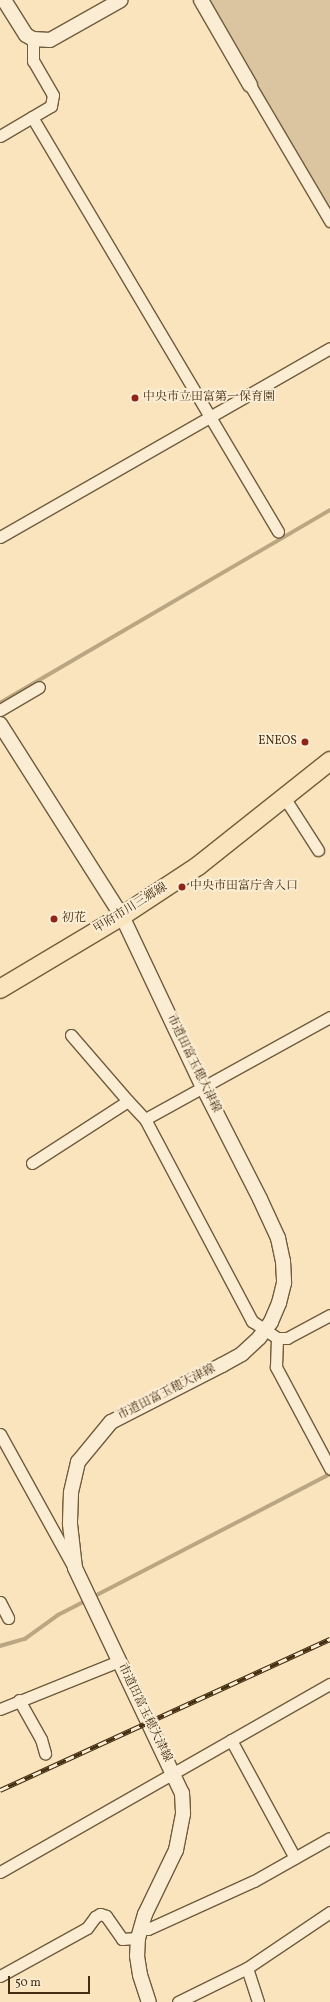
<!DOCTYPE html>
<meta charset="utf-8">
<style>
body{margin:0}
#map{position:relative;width:330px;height:2002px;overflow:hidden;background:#f9e4bd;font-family:Vollkorn,"Noto Serif JP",serif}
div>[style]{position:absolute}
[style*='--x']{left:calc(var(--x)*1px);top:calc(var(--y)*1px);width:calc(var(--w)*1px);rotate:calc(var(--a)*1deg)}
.green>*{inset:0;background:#dac5a0}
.stream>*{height:3.5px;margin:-1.75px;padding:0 1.75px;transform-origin:1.75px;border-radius:1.75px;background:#bba683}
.roads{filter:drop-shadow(1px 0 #705c3c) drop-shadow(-1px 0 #705c3c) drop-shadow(0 1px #705c3c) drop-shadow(0 -1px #705c3c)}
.minor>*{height:11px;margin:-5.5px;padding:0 5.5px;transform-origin:5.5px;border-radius:5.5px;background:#fbedd4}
.tertiary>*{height:14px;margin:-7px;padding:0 7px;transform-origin:7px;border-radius:7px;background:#fbedd4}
.primary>*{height:18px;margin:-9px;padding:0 9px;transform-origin:9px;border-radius:9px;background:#f9e4bd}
.rail>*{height:4.5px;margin-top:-2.25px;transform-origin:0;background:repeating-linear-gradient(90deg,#fbedd4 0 9px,#432e11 0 18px);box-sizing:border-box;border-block:1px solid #432e11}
.dots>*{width:11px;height:11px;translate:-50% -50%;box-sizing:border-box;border:2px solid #fbedd4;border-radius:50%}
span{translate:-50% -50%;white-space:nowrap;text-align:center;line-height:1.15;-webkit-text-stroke:4px #fbedd4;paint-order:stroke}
.poi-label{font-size:12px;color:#432e11}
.left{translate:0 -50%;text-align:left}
.right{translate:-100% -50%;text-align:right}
.street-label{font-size:12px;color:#432e11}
.scale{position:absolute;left:8px;top:1976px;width:82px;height:18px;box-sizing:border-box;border:2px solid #432e11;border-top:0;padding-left:5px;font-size:12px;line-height:14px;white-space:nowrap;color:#432e11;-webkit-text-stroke:3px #fbedd4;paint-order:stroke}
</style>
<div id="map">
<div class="green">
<i style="clip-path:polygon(201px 0,330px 0,330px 221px)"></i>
</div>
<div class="stream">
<i style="--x:0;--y:703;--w:382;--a:-30.3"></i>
<i style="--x:93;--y:1597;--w:267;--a:-27.4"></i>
<i style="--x:0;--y:1646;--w:26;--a:-16"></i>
<i style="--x:25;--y:1639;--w:41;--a:-36"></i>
<i style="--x:58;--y:1615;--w:34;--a:-27"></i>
</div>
<div class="roads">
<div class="minor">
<i style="--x:250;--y:85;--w:158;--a:59.5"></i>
<i style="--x:32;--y:117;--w:482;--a:59.3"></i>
<i style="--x:0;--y:136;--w:59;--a:-30.5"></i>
<i style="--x:51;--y:106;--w:11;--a:-80"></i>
<i style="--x:53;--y:95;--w:39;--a:-120"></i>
<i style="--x:33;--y:61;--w:22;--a:-90"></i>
<i style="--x:0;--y:537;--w:380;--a:-29.8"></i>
<i style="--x:0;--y:710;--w:45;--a:-30.5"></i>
<i style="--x:284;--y:797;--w:63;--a:57.3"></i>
<i style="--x:330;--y:1017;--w:211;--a:151.1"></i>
<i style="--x:145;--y:1119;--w:229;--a:62.1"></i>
<i style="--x:252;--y:1321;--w:30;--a:34"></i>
<i style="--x:277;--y:1338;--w:10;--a:0"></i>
<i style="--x:287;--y:1338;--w:49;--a:-28.1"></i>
<i style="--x:71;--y:1035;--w:87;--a:49.2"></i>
<i style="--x:32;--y:1163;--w:114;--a:-32.9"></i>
<i style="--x:128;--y:1101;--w:25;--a:47"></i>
<i style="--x:277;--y:1338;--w:29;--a:92"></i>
<i style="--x:276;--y:1367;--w:115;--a:61.9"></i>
<i style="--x:0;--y:1434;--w:151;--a:61.1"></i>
<i style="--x:0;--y:1602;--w:18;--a:63"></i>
<i style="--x:19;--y:1700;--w:45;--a:60.6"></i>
<i style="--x:41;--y:1739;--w:15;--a:74"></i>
<i style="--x:0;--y:1709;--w:128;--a:-22"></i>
<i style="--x:231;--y:1740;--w:134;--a:61.5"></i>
<i style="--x:0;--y:1872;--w:380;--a:-29.7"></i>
<i style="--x:141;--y:1928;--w:7;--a:8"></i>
<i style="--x:148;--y:1929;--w:116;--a:-24.4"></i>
<i style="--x:254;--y:1881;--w:87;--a:-29.5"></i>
<i style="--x:247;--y:1968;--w:36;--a:72"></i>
<i style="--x:0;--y:1976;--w:99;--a:-28.9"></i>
<i style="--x:87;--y:1928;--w:14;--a:-54"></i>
<i style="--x:95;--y:1917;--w:6;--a:-31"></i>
<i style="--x:100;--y:1914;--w:6;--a:18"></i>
<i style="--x:106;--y:1916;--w:28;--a:55"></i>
<i style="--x:122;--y:1939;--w:16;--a:-4"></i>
<i style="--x:178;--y:2002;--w:77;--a:-26.2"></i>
<i style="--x:247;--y:1968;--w:100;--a:-34"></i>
</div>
<div class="tertiary">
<i style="--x:4;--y:0;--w:41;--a:57.8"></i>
<i style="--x:26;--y:35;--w:8;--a:30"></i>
<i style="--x:33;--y:39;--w:17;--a:3"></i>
<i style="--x:50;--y:40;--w:81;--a:-29.4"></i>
<i style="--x:201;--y:0;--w:98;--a:60"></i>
<i style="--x:0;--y:724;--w:227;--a:57.6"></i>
<i style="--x:122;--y:916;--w:189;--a:64.7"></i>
<i style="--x:203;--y:1087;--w:126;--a:63"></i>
<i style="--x:260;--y:1199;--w:43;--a:65.2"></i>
<i style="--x:278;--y:1238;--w:24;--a:78"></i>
<i style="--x:283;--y:1261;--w:22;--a:87"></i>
<i style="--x:284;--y:1283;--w:21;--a:104"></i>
<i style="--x:279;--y:1303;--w:21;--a:113"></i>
<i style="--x:271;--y:1322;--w:20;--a:127"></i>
<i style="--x:259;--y:1338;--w:23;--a:137"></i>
<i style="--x:242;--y:1354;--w:23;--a:151"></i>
<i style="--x:222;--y:1365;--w:125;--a:152.8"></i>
<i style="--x:111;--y:1422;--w:52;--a:129.5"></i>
<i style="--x:78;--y:1462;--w:32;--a:103"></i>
<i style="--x:71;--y:1493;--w:31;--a:92"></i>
<i style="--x:70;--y:1524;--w:44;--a:83.5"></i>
<i style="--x:75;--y:1568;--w:249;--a:64.6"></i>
<i style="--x:182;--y:1793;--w:21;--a:87"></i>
<i style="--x:183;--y:1814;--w:37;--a:101"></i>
<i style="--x:176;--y:1850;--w:71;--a:115.8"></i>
<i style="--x:145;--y:1914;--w:25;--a:106"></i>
<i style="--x:138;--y:1938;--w:18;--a:93"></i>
<i style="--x:137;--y:1956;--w:19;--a:81"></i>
<i style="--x:140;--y:1975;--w:28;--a:72"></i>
</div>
<div class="primary">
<i style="--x:0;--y:989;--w:142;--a:-30.9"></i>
<i style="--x:122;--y:916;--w:91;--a:-33.3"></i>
<i style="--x:198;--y:866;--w:169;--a:-38.5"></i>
</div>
</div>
<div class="rail">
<i style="--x:0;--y:1790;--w:363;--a:-24.6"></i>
</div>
<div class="dots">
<i style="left:135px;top:398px;background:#8f2418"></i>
<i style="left:305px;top:742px;background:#8f2418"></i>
<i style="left:182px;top:887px;background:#8f2418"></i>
<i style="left:54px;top:919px;background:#8f2418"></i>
</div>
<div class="poi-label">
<span class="left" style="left:143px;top:398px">中央市立田富第一保育園</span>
<span class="right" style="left:297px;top:742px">ENEOS</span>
<span class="left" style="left:190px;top:887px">中央市田富庁舎入口</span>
<span class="left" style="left:62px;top:919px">初花</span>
</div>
<div class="street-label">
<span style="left:131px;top:909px;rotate:-32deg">甲府市川三郷線</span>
<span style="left:193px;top:1064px;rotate:64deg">市道田富玉穂大津線</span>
<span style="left:167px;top:1393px;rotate:-27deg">市道田富玉穂大津線</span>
<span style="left:144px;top:1713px;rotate:64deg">市道田富玉穂大津線</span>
</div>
<div class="scale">50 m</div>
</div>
